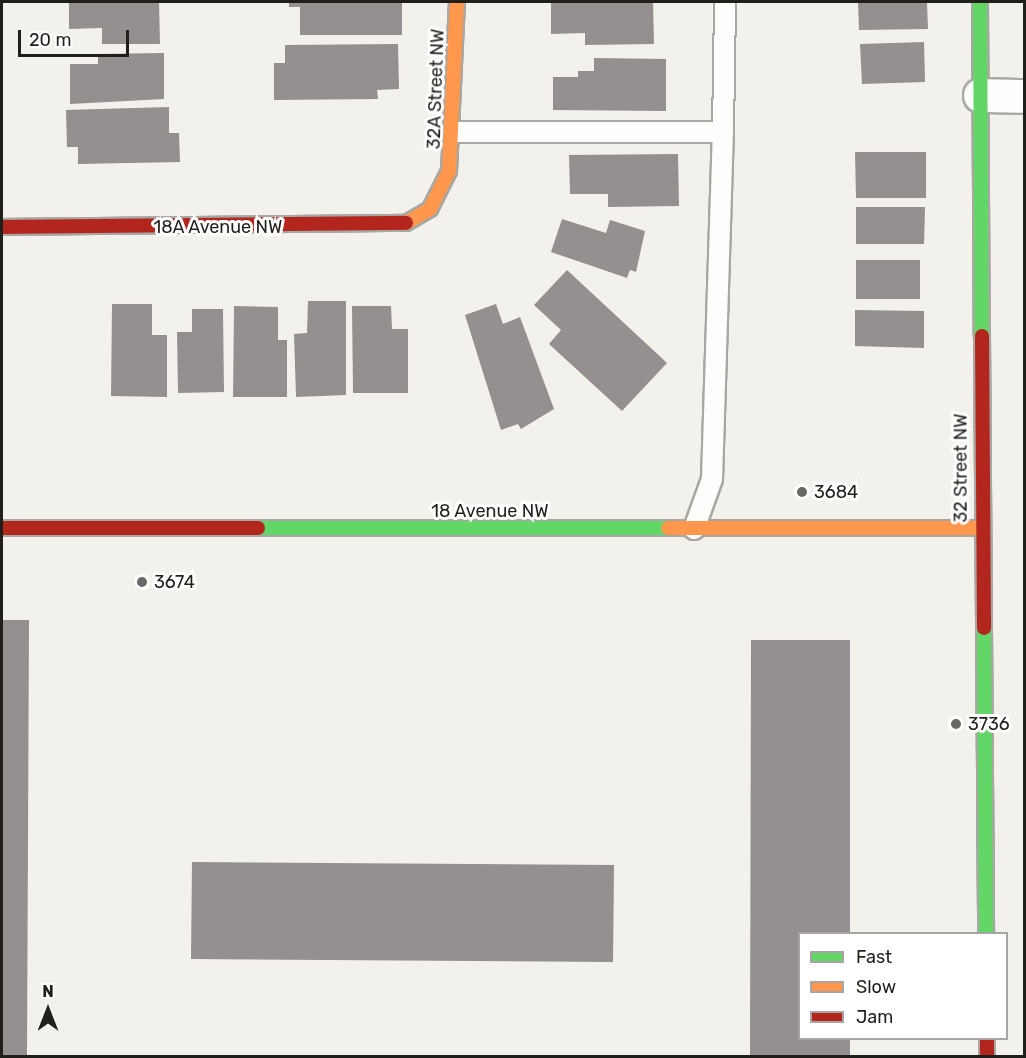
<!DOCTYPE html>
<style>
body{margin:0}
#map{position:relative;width:1026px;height:1058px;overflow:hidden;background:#f2f1ec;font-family:Rubik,sans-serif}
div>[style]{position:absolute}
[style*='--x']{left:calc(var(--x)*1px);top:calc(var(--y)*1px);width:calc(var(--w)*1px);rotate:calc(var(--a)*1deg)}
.building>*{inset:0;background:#958f8f}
.roads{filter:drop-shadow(2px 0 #a8a7a3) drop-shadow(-2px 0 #a8a7a3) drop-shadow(0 2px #a8a7a3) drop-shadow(0 -2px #a8a7a3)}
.lane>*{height:20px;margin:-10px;padding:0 10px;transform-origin:10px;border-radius:10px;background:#fdfdfc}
.street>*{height:33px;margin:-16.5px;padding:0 16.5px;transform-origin:16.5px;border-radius:16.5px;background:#fdfdfc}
.fast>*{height:14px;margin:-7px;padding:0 7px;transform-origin:7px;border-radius:7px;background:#63d668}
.slow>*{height:14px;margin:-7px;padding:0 7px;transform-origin:7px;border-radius:7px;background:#ff974d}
.jam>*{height:14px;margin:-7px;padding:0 7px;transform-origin:7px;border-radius:7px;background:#b3261e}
.dots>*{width:16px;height:16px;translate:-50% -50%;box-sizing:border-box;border:3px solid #fff;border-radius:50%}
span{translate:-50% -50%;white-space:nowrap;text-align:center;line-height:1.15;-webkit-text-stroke:6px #fff;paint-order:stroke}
.street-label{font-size:18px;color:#201f1a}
.poi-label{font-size:18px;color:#201f1a}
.left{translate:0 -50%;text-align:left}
.frame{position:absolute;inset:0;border:3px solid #201f1a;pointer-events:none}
.legend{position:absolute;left:798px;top:932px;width:210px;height:108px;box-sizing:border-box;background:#fff;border:2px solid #a6a5a3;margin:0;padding:8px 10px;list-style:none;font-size:18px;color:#201f1a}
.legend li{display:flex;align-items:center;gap:12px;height:30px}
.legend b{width:30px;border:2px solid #a6a5a3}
.north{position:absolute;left:18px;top:980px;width:60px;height:60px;-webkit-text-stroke:4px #fff;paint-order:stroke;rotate:0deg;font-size:16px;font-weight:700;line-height:24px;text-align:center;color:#201f1a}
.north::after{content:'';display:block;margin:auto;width:21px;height:27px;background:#201f1a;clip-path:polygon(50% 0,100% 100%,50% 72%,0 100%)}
.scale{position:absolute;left:18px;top:30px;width:111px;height:27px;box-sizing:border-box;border:3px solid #201f1a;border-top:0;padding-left:8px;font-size:18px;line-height:21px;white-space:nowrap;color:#201f1a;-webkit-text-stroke:4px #fff;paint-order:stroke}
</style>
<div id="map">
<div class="building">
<i style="clip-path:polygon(69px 2px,159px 2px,160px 44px,102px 44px,102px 28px,69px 29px)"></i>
<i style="clip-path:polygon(289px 2px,402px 2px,402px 35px,300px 35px,300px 7px,289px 7px)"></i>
<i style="clip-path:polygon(653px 2px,654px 44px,585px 45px,585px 33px,551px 34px,551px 3px)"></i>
<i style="clip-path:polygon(858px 2px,927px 2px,928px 29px,859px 30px)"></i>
<i style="clip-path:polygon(924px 42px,925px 82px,862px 84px,860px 44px)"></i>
<i style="clip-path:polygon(398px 44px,399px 89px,377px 90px,378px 99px,274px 100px,274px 63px,285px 63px,285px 45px)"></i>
<i style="clip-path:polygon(164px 53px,164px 99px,70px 104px,70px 64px,98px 64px,98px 54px)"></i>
<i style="clip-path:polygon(594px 58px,666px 59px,666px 111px,553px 110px,553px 77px,578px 77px,578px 71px,594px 71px)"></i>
<i style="clip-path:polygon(169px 107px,169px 133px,179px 133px,180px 162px,78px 164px,78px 147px,67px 147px,66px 110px)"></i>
<i style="clip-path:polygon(855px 152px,926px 152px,926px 198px,856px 198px)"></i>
<i style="clip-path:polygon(678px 154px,679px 206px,608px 207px,608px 194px,570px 194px,569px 155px)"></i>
<i style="clip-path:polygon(856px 207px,925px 207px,924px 244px,856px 244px)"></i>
<i style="clip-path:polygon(562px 219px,606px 233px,610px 220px,645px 231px,636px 272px,630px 270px,627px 278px,551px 252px)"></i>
<i style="clip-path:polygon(856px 260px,920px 260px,920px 299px,856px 299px)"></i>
<i style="clip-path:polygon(567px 270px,667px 363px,622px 411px,549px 344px,561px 330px,534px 305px)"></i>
<i style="clip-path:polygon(308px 301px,346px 301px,346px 395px,296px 397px,294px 334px,307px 333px)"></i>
<i style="clip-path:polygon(112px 304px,152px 304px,152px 335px,167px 335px,167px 397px,111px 396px)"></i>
<i style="clip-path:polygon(496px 304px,503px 324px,520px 317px,554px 409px,521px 429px,518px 424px,501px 430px,465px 315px)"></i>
<i style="clip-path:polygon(234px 306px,278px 307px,278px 340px,287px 340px,287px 397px,233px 397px)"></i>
<i style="clip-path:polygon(352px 306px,391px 306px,392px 329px,408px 329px,408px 393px,353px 393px)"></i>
<i style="clip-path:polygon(192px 309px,223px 309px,224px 392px,178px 393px,177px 332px,192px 332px)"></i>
<i style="clip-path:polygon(855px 310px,924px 311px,924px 348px,855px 346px)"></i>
<i style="clip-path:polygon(2px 620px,29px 620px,27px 1056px,2px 1056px)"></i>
<i style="clip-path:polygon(751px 640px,850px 640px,850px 934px,800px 934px,800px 1038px,850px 1038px,850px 1056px,750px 1056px)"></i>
<i style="clip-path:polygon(192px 862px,614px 865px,613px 962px,191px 959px)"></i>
</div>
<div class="roads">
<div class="lane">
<i style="--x:454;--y:132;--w:269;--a:0"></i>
<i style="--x:723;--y:132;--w:130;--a:-89.1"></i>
<i style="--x:694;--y:529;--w:53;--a:-70.2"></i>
<i style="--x:712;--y:479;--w:347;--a:-88.2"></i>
</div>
<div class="street">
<i style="--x:980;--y:95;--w:44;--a:1.3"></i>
</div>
<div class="fast">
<i style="--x:980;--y:2;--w:334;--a:89.7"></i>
<i style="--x:258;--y:528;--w:410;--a:0"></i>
<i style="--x:984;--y:628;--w:306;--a:89.6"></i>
</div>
<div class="slow">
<i style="--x:406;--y:223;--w:28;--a:-30"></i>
<i style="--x:430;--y:209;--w:42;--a:-63.4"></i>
<i style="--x:449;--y:171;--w:169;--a:-87.3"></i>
<i style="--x:668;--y:528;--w:311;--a:0"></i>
</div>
<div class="jam">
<i style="--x:2;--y:227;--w:404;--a:-0.6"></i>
<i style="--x:982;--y:336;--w:292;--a:89.6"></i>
<i style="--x:2;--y:528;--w:256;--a:0"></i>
<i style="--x:987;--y:1038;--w:18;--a:90"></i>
</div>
</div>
<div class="dots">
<i style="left:802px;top:492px;background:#6a6864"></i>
<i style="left:142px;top:582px;background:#6a6864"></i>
<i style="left:956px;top:724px;background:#6a6864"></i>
</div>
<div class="street-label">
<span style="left:436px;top:89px;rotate:-88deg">32A Street NW</span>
<span style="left:218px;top:227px">18A Avenue NW</span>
<span style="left:961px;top:468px;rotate:-90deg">32 Street NW</span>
<span style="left:490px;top:511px">18 Avenue NW</span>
</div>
<div class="poi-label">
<span class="left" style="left:814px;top:492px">3684</span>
<span class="left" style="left:154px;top:582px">3674</span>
<span class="left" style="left:968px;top:724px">3736</span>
</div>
<div class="frame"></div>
<ul class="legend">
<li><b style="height:8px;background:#63d668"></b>Fast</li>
<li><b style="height:8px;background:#ff974d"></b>Slow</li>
<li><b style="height:8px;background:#b3261e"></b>Jam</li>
</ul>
<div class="north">N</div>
<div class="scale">20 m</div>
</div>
